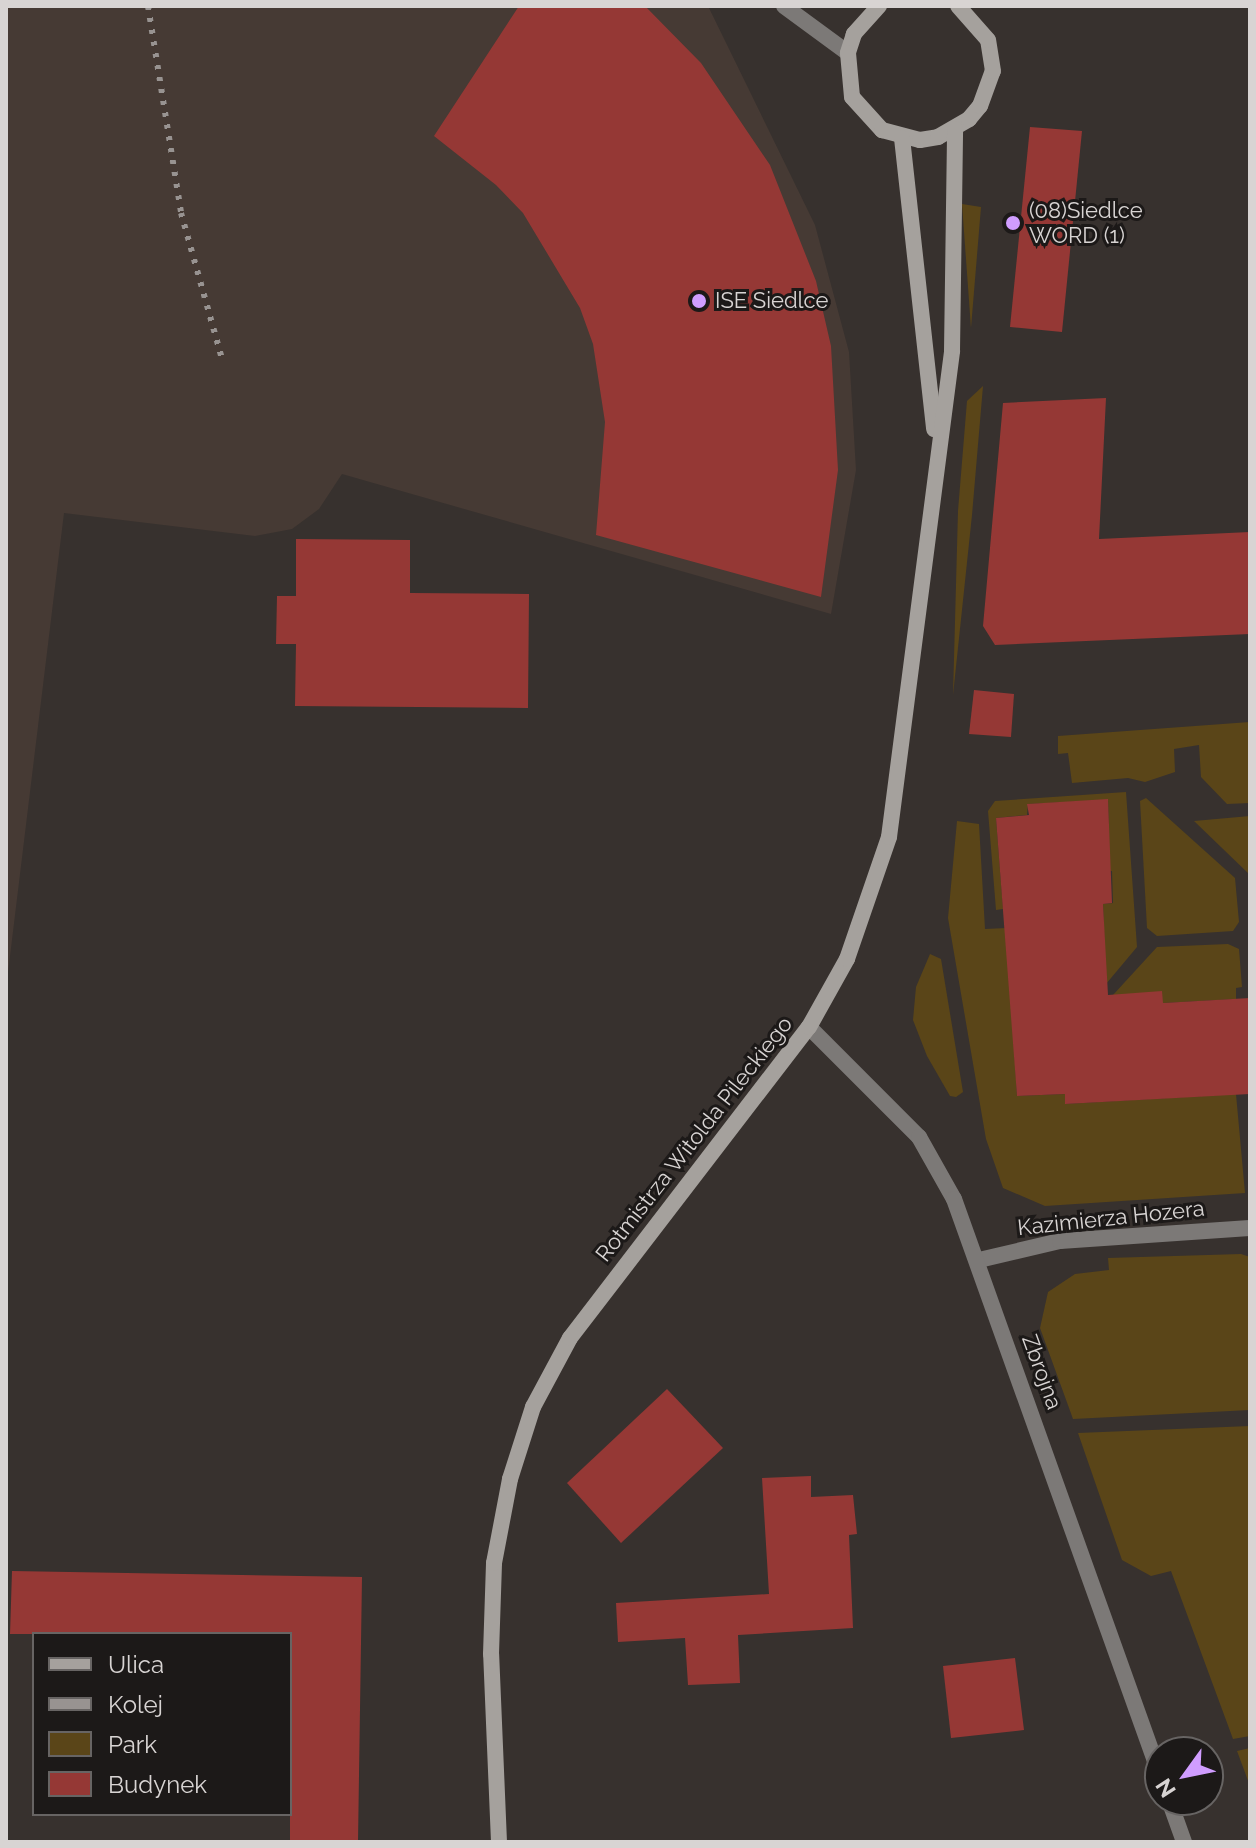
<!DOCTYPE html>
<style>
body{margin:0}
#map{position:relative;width:1256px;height:1848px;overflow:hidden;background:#37312e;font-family:Raleway,sans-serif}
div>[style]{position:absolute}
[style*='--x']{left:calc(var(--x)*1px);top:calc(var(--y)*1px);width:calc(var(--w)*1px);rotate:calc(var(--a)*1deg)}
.built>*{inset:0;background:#463a34}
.green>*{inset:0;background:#5a4518}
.building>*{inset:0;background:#953835}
.minor>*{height:16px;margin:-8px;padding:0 8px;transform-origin:8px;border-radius:8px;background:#7c7977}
.tertiary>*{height:16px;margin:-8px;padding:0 8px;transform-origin:8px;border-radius:8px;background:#7c7977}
.secondary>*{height:16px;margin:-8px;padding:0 8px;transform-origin:8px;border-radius:8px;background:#a5a19d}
.rail>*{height:6px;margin-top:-3px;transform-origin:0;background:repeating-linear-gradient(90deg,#989391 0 4px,transparent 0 12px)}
.dots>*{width:22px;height:22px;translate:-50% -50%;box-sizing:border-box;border:4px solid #1c1918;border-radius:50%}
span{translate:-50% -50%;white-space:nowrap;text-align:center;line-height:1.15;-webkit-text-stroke:6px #1c1918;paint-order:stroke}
.poi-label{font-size:22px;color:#d8d4d3}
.left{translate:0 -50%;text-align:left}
.street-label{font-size:22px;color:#d8d4d3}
.frame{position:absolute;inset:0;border:8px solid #d8d4d3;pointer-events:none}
.legend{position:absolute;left:32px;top:1632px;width:260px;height:184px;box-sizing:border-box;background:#1c1918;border:2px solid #676463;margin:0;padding:10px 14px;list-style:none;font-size:24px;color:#d8d4d3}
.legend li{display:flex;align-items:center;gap:16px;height:40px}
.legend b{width:40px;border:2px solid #676463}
.north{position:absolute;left:1144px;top:1736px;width:80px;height:80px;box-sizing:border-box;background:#1c1918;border:2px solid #676463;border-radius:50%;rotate:237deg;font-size:22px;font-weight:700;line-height:32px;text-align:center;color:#d8d4d3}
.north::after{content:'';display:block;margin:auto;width:28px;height:36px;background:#d09dff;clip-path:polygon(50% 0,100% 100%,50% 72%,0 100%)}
</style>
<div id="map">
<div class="built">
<i style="clip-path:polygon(6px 6px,708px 6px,815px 225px,849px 352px,856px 470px,831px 614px,342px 474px,319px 509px,292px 529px,255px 536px,64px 513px,6px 989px)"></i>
</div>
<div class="green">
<i style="clip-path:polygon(962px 204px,981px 207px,971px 328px)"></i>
<i style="clip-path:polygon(983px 386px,972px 515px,953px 695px,958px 511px,967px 401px)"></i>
<i style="clip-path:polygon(1250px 722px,1250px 803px,1227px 804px,1201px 777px,1199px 745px,1174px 749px,1175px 772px,1145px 782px,1128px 778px,1072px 783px,1068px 753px,1058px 754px,1058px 736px)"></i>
<i style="clip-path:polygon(1126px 792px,1137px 947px,1106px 984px,1103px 904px,1113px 903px,1112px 871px,1101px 870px,1099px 835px,1109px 834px,1108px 800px,1028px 804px,1027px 815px,996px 818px,1003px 909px,996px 910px,988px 811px,995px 801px)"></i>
<i style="clip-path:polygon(1146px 798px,1235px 878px,1239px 922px,1233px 931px,1157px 936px,1147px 928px,1140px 801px)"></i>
<i style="clip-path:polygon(1250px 816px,1250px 875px,1194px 821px)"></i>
<i style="clip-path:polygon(957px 821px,979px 824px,985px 929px,1007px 928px,1017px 1096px,1065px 1094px,1065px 1104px,1236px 1094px,1245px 1193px,1045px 1206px,1003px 1188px,986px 1139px,948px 918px)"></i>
<i style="clip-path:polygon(1228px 944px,1239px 949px,1242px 987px,1236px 988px,1236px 999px,1163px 1003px,1113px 995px,1157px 947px)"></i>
<i style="clip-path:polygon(930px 954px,941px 959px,963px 1092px,956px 1097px,950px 1096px,927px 1056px,913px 1020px,916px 987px)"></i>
<i style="clip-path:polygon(1241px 1254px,1250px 1257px,1250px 1410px,1073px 1419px,1040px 1328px,1048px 1292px,1075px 1274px,1109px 1270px,1108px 1258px)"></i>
<i style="clip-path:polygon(1250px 1426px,1250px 1736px,1233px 1739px,1171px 1571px,1151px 1576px,1122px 1560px,1078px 1433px)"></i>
<i style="clip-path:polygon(1250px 1748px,1250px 1786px,1237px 1751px)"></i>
</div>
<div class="building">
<i style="clip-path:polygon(519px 6px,645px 6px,701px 63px,770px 165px,816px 281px,831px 346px,838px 470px,821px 597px,596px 535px,605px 422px,593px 344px,580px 308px,523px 213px,496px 185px,434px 136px)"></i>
<i style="clip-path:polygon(1030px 127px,1082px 131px,1062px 332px,1010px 327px)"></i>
<i style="clip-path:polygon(1106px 398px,1099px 539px,1250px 532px,1250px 634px,995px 645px,983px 626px,1003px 403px)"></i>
<i style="clip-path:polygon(296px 539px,410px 540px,410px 593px,529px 594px,528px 708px,295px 706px,296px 644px,276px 644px,277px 596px,296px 596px)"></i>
<i style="clip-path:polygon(974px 690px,1014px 694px,1011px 737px,969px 734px)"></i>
<i style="clip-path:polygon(1108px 799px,1112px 903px,1103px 904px,1108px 995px,1162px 991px,1163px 1003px,1250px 998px,1250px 1094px,1065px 1104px,1065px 1094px,1017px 1096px,996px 818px,1029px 815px,1027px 804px)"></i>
<i style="clip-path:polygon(667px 1389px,723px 1448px,621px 1543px,567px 1483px)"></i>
<i style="clip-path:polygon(811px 1476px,811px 1497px,853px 1495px,857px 1534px,849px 1535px,853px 1628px,738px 1635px,740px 1683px,688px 1685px,685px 1638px,618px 1642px,616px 1603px,769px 1594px,762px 1478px)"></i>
<i style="clip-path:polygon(12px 1571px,362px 1577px,358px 1842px,290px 1842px,290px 1634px,10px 1634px)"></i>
<i style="clip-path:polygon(1015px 1658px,1024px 1730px,951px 1738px,943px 1666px)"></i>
</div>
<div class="minor">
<i style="--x:979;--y:1260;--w:83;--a:-13.2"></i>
<i style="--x:1060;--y:1241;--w:190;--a:-3.9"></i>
</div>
<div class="tertiary">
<i style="--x:784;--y:6;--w:79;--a:36.3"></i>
<i style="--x:809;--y:1027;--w:156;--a:45"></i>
<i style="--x:919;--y:1137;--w:71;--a:60.6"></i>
<i style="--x:954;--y:1199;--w:612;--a:70.32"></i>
<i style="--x:1169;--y:1800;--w:45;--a:70.3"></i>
</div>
<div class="secondary">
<i style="--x:879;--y:6;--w:38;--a:132"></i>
<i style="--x:854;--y:34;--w:20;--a:108"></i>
<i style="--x:848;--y:53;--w:44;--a:84.8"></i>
<i style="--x:852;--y:97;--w:45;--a:47.7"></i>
<i style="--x:882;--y:130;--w:39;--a:15"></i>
<i style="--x:920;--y:140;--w:18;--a:-9"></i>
<i style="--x:938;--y:137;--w:36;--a:-30"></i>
<i style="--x:969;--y:119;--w:17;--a:-50"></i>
<i style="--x:980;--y:106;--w:37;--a:-70"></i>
<i style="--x:993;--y:71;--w:31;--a:-99"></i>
<i style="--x:988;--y:40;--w:45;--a:-131.4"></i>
<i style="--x:902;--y:138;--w:293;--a:83.7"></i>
<i style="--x:499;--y:1842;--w:188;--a:-92.4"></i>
<i style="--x:491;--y:1654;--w:91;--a:-88.1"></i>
<i style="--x:494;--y:1563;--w:86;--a:-79.2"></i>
<i style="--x:510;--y:1479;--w:76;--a:-72.3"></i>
<i style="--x:533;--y:1407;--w:78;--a:-61.8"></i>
<i style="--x:570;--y:1338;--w:392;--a:-52.5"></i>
<i style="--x:809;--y:1027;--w:78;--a:-60.8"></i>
<i style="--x:847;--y:959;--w:129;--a:-71"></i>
<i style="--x:889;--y:837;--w:490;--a:-82.6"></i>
<i style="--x:952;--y:351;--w:222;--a:-89.2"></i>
</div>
<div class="rail">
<i style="--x:148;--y:6;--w:210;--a:80.9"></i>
<i style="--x:181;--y:213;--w:152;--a:74.3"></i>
</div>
<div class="dots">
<i style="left:1013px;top:223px;background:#d09dff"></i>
<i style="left:699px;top:301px;background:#d09dff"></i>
</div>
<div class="poi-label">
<span class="left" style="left:1029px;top:223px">(08)Siedlce<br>WORD (1)</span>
<span class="left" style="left:715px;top:301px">ISE Siedlce</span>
</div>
<div class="street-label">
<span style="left:694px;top:1139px;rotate:-52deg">Rotmistrza Witolda Pileckiego</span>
<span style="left:1111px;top:1218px;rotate:-6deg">Kazimierza Hozera</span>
<span style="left:1042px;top:1372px;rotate:70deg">Zbrojna</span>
</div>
<div class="frame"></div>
<ul class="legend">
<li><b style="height:10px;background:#a5a19d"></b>Ulica</li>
<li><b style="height:10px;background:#989391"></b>Kolej</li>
<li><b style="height:22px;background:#5a4518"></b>Park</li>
<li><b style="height:22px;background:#953835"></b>Budynek</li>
</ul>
<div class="north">N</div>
</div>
